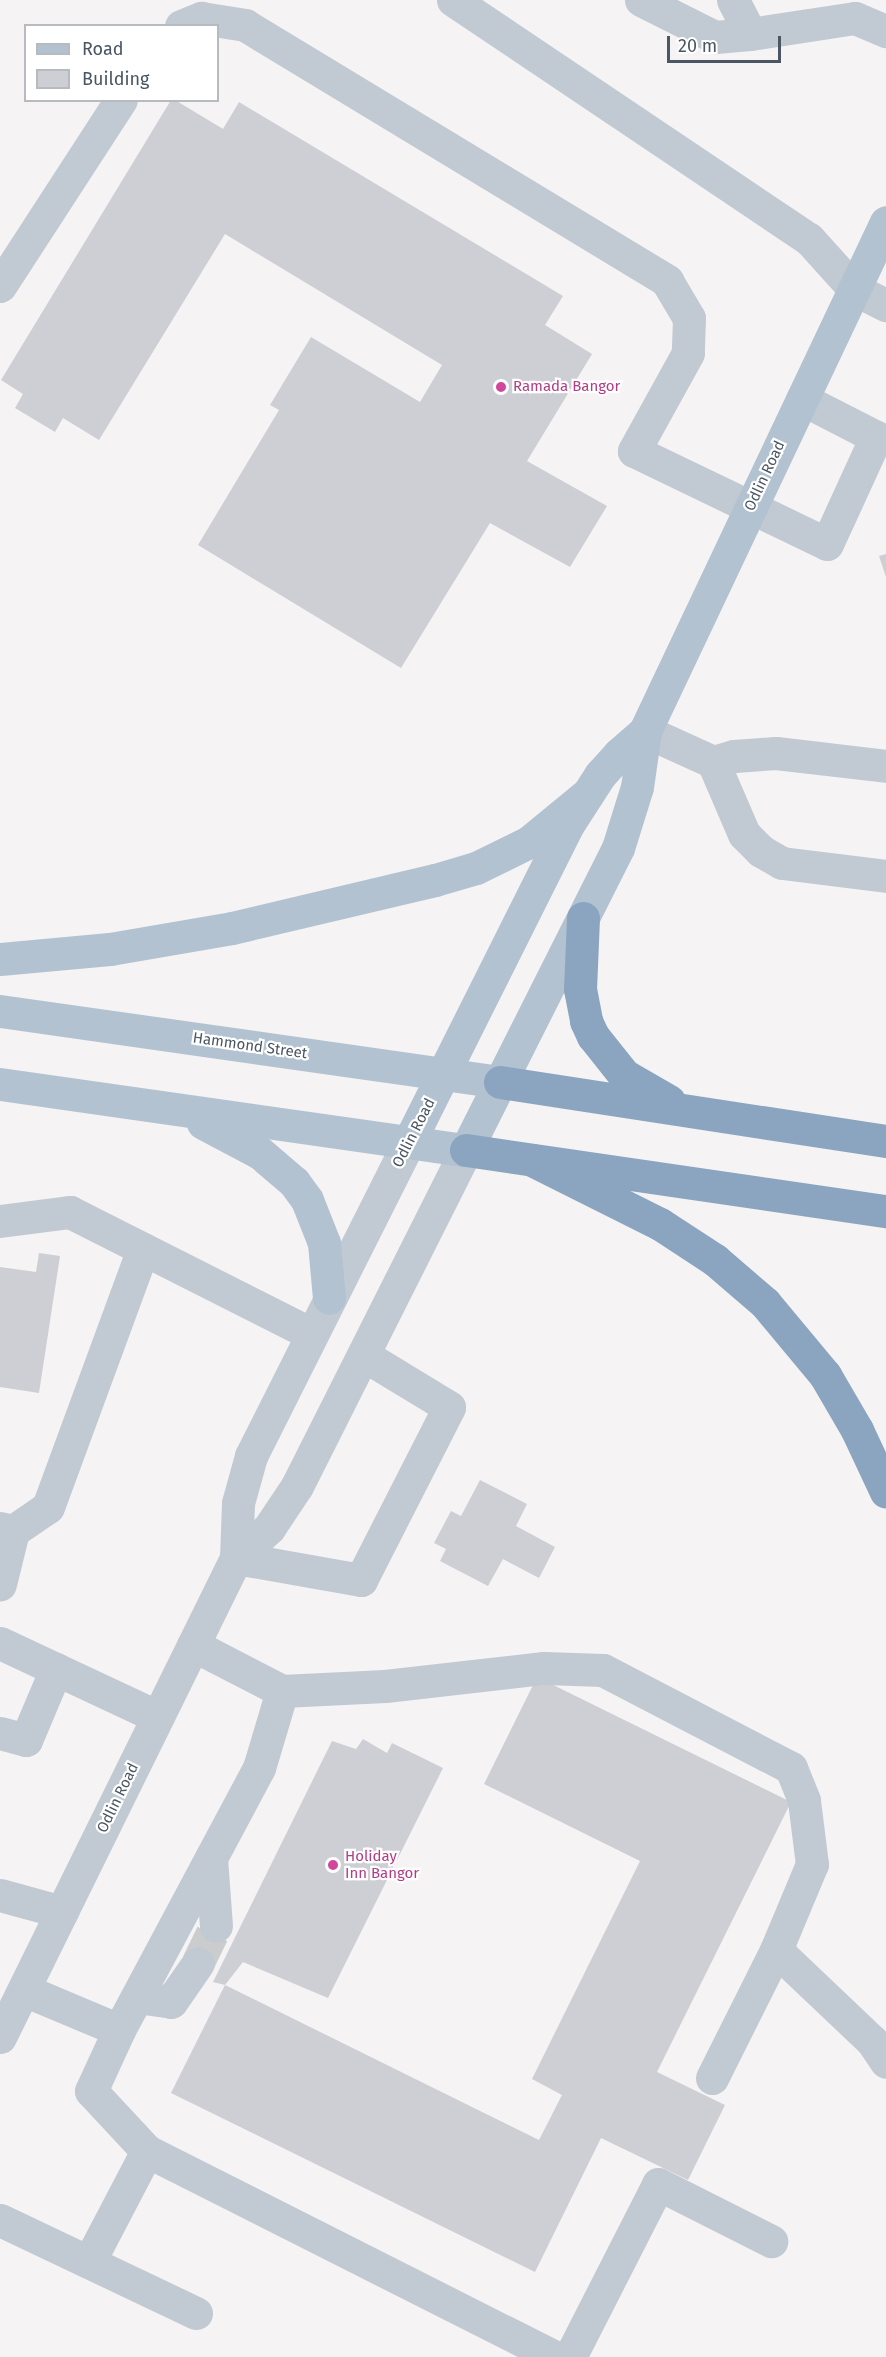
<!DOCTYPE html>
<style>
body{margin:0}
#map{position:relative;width:886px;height:2357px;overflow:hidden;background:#f5f3f3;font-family:"Fira Sans",sans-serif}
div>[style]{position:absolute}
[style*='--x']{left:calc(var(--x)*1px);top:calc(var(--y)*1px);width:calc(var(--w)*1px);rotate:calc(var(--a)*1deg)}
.building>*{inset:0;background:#cdcfd5}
.minor-tunnel>*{height:33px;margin-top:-16.5px;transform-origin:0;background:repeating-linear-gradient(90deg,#caccce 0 33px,transparent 0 49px)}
.minor>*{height:33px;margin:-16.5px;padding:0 16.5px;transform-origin:16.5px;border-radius:16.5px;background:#c1cad2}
.major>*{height:33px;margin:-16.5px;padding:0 16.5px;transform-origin:16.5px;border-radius:16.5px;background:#b3c2d1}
.highway>*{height:33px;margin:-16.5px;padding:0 16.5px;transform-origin:16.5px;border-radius:16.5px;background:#8ba5c1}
.dots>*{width:16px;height:16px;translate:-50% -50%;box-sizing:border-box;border:3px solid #fff;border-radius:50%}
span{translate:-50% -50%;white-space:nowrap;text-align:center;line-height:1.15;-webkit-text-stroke:4.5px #fff;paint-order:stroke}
.hotel-label{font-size:15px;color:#b23c85}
.left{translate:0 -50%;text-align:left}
.street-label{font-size:15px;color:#4a5661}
.legend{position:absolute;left:24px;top:24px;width:195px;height:78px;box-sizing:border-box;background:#fff;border:2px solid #b7bbc0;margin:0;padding:8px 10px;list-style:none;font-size:18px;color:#4a5661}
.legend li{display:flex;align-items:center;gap:12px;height:30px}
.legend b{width:30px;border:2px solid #b7bbc0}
.scale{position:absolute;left:667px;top:36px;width:114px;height:27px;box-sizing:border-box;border:3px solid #4a5661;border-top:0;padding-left:8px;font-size:18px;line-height:21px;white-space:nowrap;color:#4a5661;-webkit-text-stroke:4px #fff;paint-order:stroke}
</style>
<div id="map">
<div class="building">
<i style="clip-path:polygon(171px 100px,175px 100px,223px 129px,239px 102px,563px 296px,545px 325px,592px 354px,527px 461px,607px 506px,570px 567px,490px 523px,401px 668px,198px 545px,279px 410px,270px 405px,311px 337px,420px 402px,442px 365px,225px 234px,99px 440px,63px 418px,55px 432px,15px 408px,23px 394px,1px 380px)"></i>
<i style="clip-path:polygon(886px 554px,886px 577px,879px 556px)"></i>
<i style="clip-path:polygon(39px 1253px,60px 1256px,39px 1393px,0 1387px,0 1267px,36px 1272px)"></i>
<i style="clip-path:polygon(480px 1480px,527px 1504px,516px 1526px,555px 1547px,539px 1578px,503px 1559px,488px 1586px,440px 1561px,446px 1549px,434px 1543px,451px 1511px,461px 1516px)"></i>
<i style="clip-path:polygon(537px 1677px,791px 1802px,657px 2072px,725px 2105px,688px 2180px,601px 2138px,535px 2272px,171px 2093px,225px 1985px,539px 2140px,562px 2095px,532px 2079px,640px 1861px,484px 1784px)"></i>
<i style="clip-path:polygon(363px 1739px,387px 1753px,392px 1743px,443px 1768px,328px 1998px,243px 1962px,225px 1985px,213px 1982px,332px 1741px,356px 1749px)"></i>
</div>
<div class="minor-tunnel">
<i style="--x:198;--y:1963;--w:41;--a:-64.1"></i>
</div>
<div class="minor">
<i style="--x:453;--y:0;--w:429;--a:33.9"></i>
<i style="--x:809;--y:239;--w:67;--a:48"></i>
<i style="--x:854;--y:289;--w:36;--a:27"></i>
<i style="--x:641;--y:0;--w:83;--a:26.6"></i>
<i style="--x:715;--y:37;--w:35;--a:-5"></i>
<i style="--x:750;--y:34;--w:106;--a:-8.7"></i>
<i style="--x:855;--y:18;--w:34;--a:23"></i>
<i style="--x:733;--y:0;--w:38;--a:63"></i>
<i style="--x:181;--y:26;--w:22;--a:-22"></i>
<i style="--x:201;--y:18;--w:45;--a:9"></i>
<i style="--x:245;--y:25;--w:494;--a:31.2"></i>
<i style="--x:667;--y:281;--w:43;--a:59.3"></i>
<i style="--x:689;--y:318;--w:35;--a:92"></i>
<i style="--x:688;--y:353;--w:112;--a:118.9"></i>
<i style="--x:634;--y:451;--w:214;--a:25.7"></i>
<i style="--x:827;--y:544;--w:118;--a:-65.4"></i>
<i style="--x:876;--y:437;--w:83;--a:-152.8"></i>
<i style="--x:0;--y:286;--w:222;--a:-57"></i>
<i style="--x:645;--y:731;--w:75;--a:24.5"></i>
<i style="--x:713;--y:762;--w:22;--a:-16"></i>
<i style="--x:734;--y:756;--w:42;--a:-4.1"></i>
<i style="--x:776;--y:753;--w:111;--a:6.7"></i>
<i style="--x:713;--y:762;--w:78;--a:66.7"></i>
<i style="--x:744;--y:834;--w:24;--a:45"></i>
<i style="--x:761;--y:851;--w:24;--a:30"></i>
<i style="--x:782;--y:863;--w:105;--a:7.1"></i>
<i style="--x:0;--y:1221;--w:71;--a:-7.3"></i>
<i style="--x:70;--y:1212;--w:270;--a:26.8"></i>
<i style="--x:0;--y:1528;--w:13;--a:13"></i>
<i style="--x:13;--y:1531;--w:55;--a:103.8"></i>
<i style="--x:13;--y:1531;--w:42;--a:-34.4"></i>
<i style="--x:48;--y:1507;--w:275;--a:-69.8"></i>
<i style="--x:236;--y:1558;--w:55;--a:-87.9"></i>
<i style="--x:238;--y:1503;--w:49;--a:-74.5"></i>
<i style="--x:251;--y:1456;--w:352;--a:-63.3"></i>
<i style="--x:236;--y:1558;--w:127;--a:10"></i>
<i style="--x:361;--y:1580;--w:194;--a:-63"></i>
<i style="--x:449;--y:1407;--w:98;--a:-148.7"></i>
<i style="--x:0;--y:1643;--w:174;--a:25.1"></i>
<i style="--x:193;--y:1645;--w:100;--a:27.3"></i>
<i style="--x:282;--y:1691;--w:103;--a:-2.8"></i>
<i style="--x:385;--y:1686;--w:160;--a:-6.5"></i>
<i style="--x:544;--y:1668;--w:59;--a:1.9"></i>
<i style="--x:603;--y:1670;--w:212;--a:27.5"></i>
<i style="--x:791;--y:1768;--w:35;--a:68"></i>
<i style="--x:804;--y:1801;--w:64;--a:82.8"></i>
<i style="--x:812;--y:1864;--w:93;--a:112.7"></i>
<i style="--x:776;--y:1950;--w:132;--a:43.5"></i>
<i style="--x:872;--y:2041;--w:25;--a:56"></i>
<i style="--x:0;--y:1733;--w:27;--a:15"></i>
<i style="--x:26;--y:1740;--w:77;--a:-67.1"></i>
<i style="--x:211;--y:1858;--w:68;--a:85.8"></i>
<i style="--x:0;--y:1895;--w:64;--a:15.3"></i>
<i style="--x:24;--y:1990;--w:103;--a:22.8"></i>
<i style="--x:137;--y:1997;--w:34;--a:8"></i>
<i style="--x:171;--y:2002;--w:47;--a:-55.3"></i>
<i style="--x:0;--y:2037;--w:534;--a:-63.77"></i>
<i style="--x:236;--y:1558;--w:45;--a:-42.3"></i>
<i style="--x:269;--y:1528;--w:50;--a:-56.3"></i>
<i style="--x:297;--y:1486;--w:376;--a:-63.3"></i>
<i style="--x:712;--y:2078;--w:143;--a:-63.4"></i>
<i style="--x:147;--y:2151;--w:82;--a:-133"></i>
<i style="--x:91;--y:2091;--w:67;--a:-65.3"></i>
<i style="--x:119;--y:2030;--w:297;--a:-61.9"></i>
<i style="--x:259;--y:1768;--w:80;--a:-73.4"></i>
<i style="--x:0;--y:2220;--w:217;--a:25.4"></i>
<i style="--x:89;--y:2262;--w:125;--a:-62.4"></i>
<i style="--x:147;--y:2151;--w:456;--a:26.8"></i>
<i style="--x:570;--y:2357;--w:194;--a:-63"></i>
<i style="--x:658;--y:2184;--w:127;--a:26.8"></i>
</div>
<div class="major">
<i style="--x:0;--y:959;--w:110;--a:-5.2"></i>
<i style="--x:110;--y:949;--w:124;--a:-9.8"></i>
<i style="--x:232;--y:928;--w:209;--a:-13.3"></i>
<i style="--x:435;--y:880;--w:43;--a:-16.3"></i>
<i style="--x:476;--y:868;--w:59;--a:-26.1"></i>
<i style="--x:529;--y:842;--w:72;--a:-39.4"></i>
<i style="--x:0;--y:1011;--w:505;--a:8.08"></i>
<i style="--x:0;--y:1084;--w:471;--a:8.1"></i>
<i style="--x:466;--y:1150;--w:338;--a:-63.3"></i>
<i style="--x:618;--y:848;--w:64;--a:-72.7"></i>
<i style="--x:637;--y:787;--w:57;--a:-81.9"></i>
<i style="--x:645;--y:731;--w:563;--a:-64.66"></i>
<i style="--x:203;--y:1123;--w:64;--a:27.8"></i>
<i style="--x:260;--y:1153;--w:45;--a:40.5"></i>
<i style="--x:294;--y:1182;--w:22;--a:54"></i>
<i style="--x:307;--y:1200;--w:46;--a:68.4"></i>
<i style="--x:324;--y:1243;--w:55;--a:84.8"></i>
<i style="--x:409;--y:1142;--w:357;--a:-63.4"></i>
<i style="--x:569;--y:823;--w:57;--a:-57.1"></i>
<i style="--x:600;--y:775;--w:28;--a:-48"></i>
<i style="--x:619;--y:754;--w:35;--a:-41"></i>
</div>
<div class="highway">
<i style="--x:583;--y:918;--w:71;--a:92.4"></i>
<i style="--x:580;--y:989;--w:33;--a:79"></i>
<i style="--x:586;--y:1021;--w:17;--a:65"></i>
<i style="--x:593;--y:1036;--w:50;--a:51.5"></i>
<i style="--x:624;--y:1075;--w:52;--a:30"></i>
<i style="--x:500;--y:1082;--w:390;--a:8.7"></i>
<i style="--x:466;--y:1150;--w:424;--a:8.3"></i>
<i style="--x:532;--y:1160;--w:143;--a:26.6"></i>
<i style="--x:660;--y:1224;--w:66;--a:33.2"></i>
<i style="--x:715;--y:1260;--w:66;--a:40.7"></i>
<i style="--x:765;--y:1303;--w:94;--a:50.2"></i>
<i style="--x:825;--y:1375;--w:64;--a:59.8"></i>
<i style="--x:857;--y:1430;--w:68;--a:64.9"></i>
</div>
<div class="dots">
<i style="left:501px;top:387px;background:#d1479c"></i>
<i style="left:333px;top:1865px;background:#d1479c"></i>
</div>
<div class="hotel-label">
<span class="left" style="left:513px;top:387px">Ramada Bangor</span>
<span class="left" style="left:345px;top:1865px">Holiday<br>Inn Bangor</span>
</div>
<div class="street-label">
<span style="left:765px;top:476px;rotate:-65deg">Odlin Road</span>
<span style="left:250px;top:1046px;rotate:8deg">Hammond Street</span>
<span style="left:414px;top:1133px;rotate:-63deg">Odlin Road</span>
<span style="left:118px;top:1798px;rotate:-64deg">Odlin Road</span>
</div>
<ul class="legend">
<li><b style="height:8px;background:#b3c2d1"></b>Road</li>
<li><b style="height:16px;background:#cdcfd5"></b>Building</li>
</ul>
<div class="scale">20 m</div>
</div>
